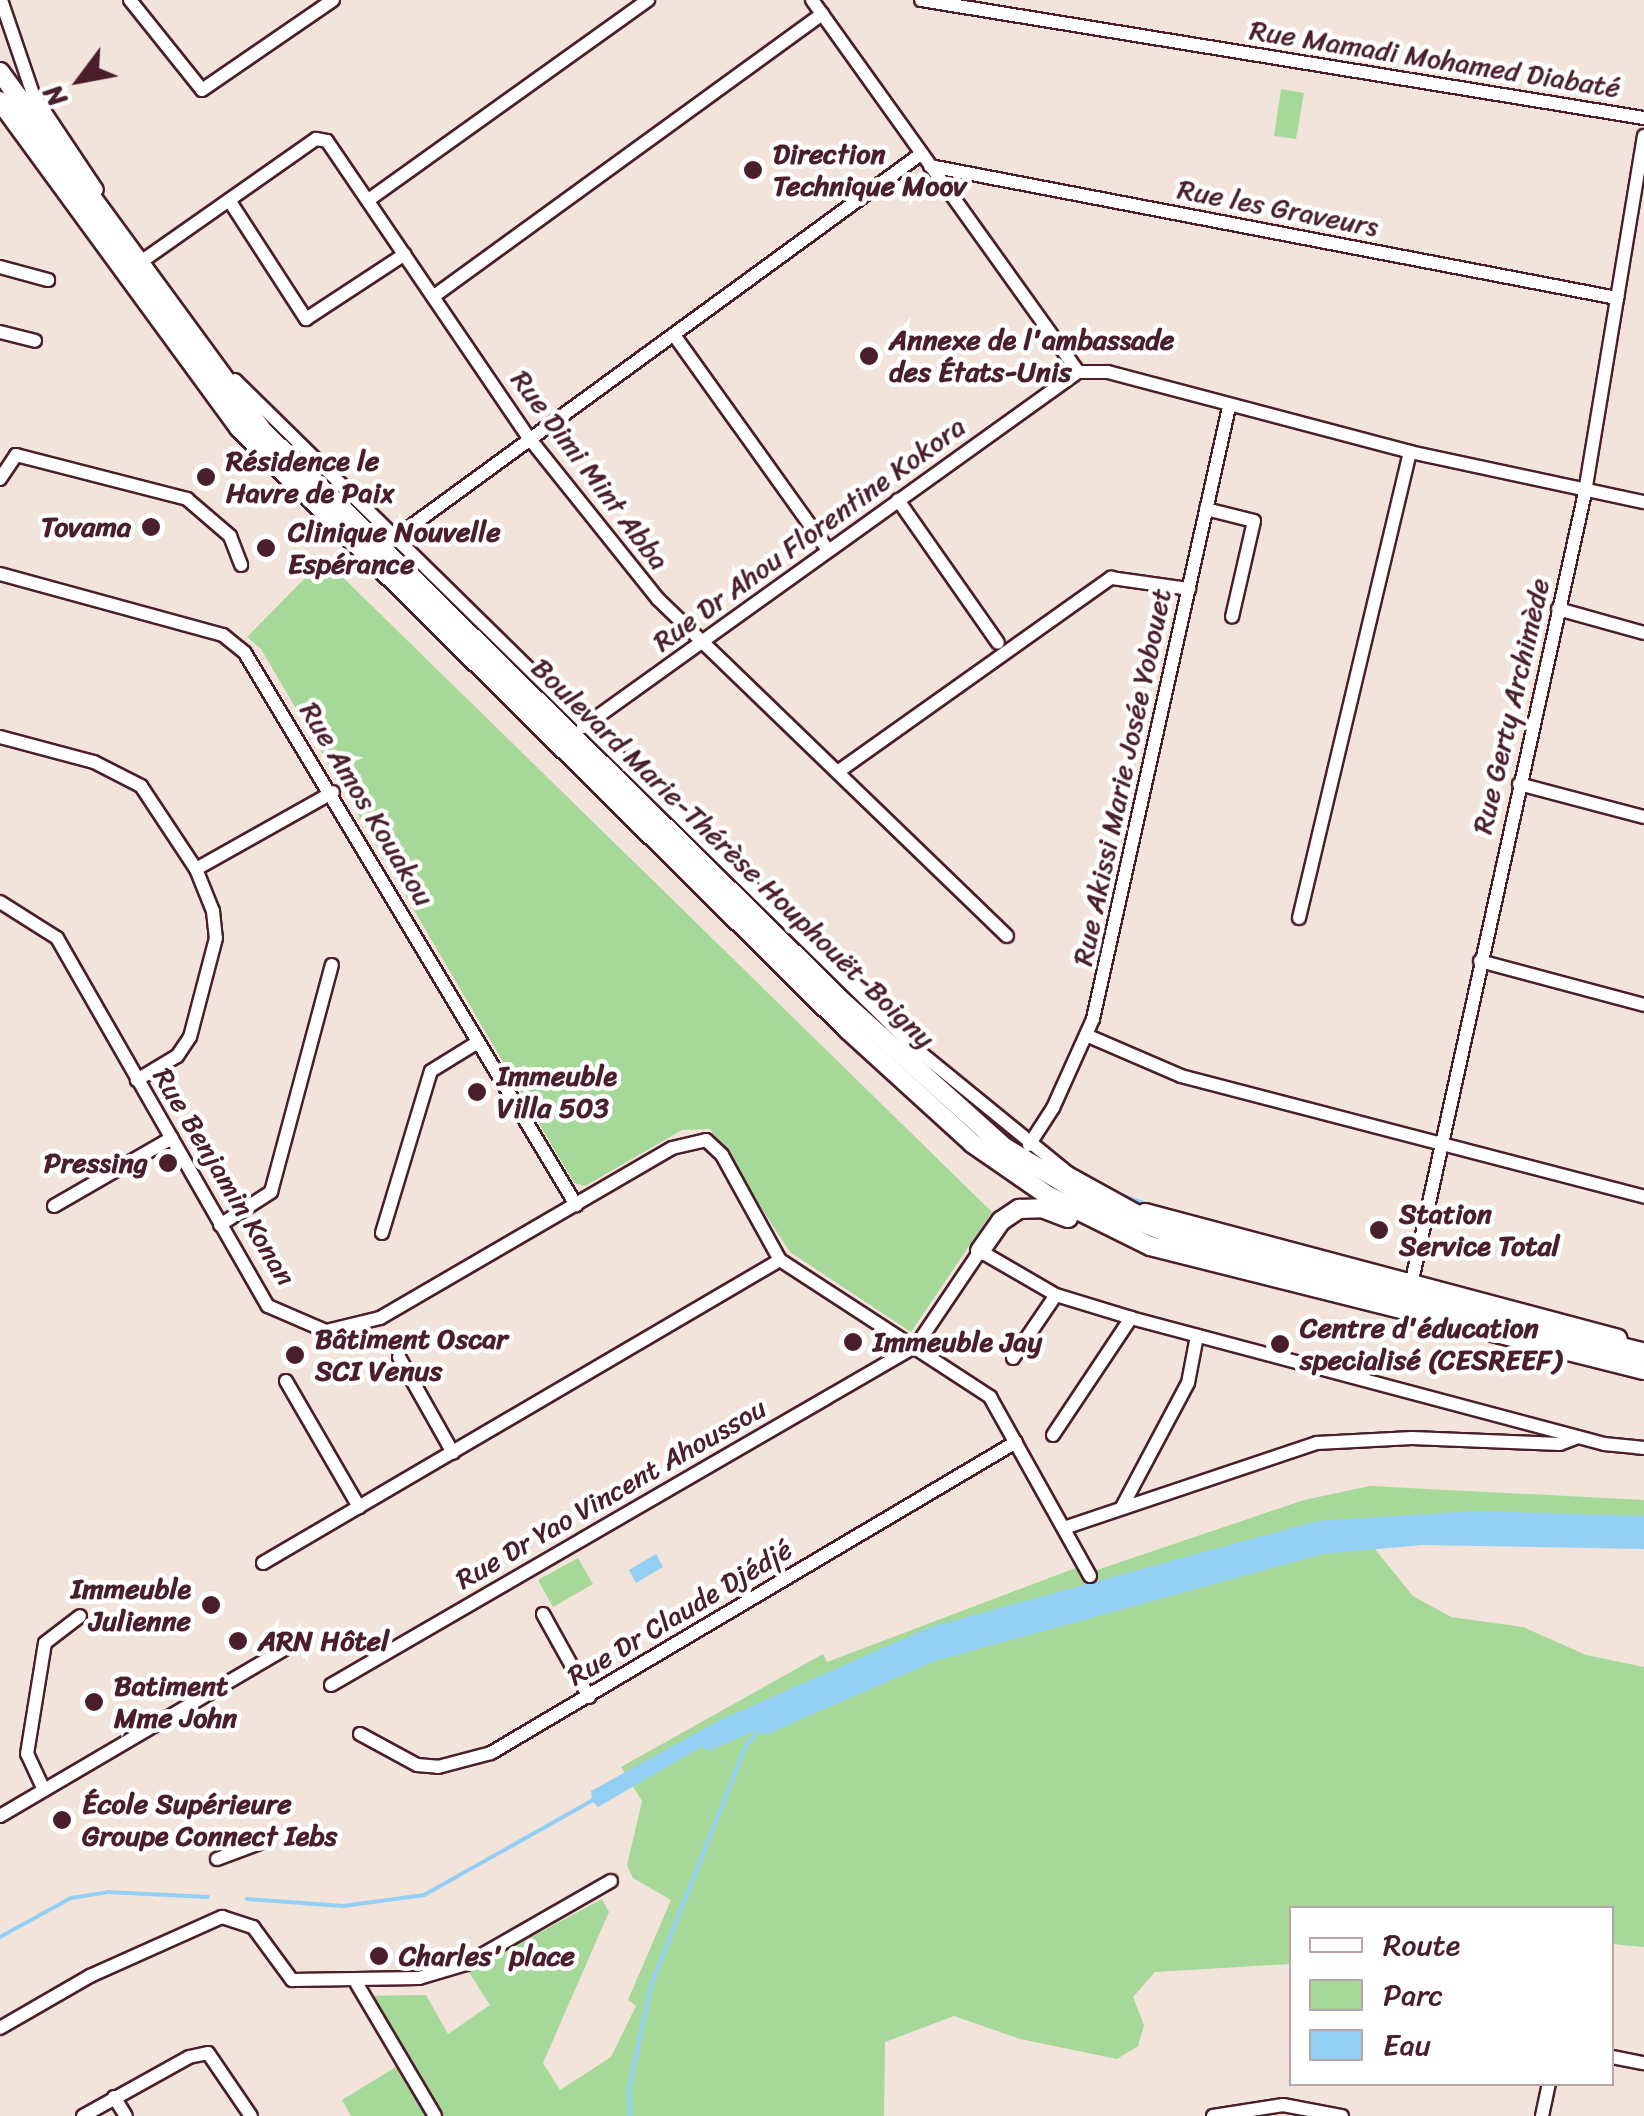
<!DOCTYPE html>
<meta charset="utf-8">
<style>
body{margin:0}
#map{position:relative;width:1644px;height:2116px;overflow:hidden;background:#f2e4db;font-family:Sriracha,sans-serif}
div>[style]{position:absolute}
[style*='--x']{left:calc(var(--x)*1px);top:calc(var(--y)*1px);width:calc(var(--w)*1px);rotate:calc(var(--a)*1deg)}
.green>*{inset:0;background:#a6d899}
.water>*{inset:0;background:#92cff2}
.stream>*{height:4px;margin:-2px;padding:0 2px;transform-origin:2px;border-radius:2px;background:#92cff2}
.roads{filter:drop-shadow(2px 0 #4a1f2b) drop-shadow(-2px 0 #4a1f2b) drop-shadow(0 2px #4a1f2b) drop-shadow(0 -2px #4a1f2b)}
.minor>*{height:12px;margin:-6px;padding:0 6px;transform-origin:6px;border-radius:6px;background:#fff}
.secondary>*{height:18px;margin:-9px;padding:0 9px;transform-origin:9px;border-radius:9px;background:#fff}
.dots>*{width:28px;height:28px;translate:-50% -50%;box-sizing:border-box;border:5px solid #fff;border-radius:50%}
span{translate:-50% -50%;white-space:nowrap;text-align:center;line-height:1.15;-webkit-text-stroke:9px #fff;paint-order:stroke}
.street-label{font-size:28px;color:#4a1f2b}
.poi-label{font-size:28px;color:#4a1f2b;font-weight:700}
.left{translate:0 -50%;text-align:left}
.right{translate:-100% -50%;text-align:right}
.legend{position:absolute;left:1289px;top:1906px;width:325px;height:180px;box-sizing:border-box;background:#fff;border:2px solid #b7a5aa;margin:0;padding:12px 18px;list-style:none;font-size:30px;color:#4a1f2b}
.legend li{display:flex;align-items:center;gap:20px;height:50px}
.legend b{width:50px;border:2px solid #b7a5aa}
.north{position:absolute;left:30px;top:30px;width:100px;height:100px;-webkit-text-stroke:8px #fff;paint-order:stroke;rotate:238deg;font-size:28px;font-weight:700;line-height:40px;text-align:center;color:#4a1f2b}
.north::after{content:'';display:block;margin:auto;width:35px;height:45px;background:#4a1f2b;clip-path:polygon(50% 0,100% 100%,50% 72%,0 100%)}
</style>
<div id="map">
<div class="green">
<i style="clip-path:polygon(1281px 89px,1304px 93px,1296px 139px,1274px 136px)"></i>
<i style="clip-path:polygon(324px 559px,992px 1212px,911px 1332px,790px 1252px,710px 1129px,682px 1130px,585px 1186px,574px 1183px,261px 649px,247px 637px)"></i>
<i style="clip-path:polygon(1370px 1486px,1644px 1500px,1644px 1533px,1361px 1532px,1413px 1596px,1451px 1617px,1523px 1627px,1586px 1655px,1644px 1667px,1644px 1947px,1612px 1944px,1612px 1908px,1292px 1908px,1291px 1964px,1155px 1972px,1133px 1997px,1144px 2025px,1138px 2046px,1117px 2059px,1020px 2039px,954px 2016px,885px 2042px,884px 2116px,351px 2116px,342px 2100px,399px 2065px,356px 1996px,426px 1995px,448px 2034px,490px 2005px,468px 1971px,602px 1899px,609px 1912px,543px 2063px,560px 2090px,611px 2057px,636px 2006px,628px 2000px,671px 1900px,633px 1878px,627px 1865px,642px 1801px,621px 1767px,823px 1654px,827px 1662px,1089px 1563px,1094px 1571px,1304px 1500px)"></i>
<i style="clip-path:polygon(578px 1558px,593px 1584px,553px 1607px,538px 1580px)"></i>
</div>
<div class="water">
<i style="clip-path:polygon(1476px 1511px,1644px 1516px,1644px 1549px,1422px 1545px,1323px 1554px,935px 1661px,765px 1735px,758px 1730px,707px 1751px,703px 1746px,598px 1807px,592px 1801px,591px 1791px,720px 1720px,930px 1627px,1317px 1521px)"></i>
<i style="clip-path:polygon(656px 1554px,663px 1567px,636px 1583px,629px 1570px)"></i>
</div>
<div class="stream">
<i style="--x:1122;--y:1196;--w:36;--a:18"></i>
<i style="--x:247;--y:1899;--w:96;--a:4.2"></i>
<i style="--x:343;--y:1906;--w:82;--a:-7.7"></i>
<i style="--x:424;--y:1895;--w:196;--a:-29.3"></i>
<i style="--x:0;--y:1937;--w:81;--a:-28.8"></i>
<i style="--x:71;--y:1898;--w:36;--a:-9"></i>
<i style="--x:107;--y:1892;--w:101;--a:2.8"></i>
<i style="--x:630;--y:2116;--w:27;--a:-92"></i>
<i style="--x:629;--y:2089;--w:106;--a:-78.1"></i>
<i style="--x:651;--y:1985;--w:258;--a:-68.4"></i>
<i style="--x:746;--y:1745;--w:23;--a:-47"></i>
</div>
<div class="roads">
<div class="minor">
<i style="--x:1;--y:0;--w:99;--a:71.2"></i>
<i style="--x:33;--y:94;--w:115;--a:56.3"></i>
<i style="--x:130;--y:0;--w:115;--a:51.3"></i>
<i style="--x:202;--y:90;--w:159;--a:-34.5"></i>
<i style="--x:812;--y:0;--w:457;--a:54.4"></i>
<i style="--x:921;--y:0;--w:733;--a:9.27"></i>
<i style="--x:930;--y:166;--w:700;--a:10.88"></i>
<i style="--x:370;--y:199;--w:342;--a:-35.6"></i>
<i style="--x:229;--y:200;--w:142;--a:57.1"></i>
<i style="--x:306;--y:319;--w:118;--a:-33.3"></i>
<i style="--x:145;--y:259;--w:209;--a:-35.1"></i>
<i style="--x:316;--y:139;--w:11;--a:10"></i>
<i style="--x:327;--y:141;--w:359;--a:55.8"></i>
<i style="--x:529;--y:438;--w:206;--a:51.3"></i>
<i style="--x:658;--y:599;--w:485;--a:44"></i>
<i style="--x:0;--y:267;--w:50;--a:15.2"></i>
<i style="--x:434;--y:296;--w:480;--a:-36"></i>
<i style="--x:0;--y:332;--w:36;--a:14"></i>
<i style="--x:674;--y:335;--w:264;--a:54.4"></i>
<i style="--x:235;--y:380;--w:955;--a:44.49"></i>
<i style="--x:916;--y:1049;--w:196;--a:39.2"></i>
<i style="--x:1068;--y:1173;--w:89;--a:28.9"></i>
<i style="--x:0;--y:479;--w:29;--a:-56"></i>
<i style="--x:16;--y:455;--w:177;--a:14.4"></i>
<i style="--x:187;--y:499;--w:57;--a:40.7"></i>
<i style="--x:230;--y:536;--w:31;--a:69"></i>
<i style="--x:898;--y:500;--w:174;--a:55"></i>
<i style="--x:1206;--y:509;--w:49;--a:14"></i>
<i style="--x:1254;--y:521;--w:98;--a:102.9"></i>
<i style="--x:392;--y:540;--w:655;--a:-36.12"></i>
<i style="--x:0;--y:574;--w:231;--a:15.3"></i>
<i style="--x:223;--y:635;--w:28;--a:39"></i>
<i style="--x:245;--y:653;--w:644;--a:59.05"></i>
<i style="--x:1558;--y:609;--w:89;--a:15.6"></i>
<i style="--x:583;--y:727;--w:609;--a:-35.65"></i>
<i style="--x:1078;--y:372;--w:30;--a:0"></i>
<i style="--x:1108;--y:372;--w:312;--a:14.8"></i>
<i style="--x:1410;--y:452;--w:239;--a:12.1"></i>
<i style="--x:0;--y:737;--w:97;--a:14.9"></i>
<i style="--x:94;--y:762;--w:53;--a:27.1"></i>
<i style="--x:141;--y:786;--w:100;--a:56.5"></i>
<i style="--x:196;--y:869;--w:45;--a:68"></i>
<i style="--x:213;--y:911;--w:27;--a:84"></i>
<i style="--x:216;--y:938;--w:102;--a:104.7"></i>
<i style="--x:190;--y:1037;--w:23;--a:124"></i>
<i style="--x:177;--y:1056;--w:47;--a:149"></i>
<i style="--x:839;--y:771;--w:334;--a:-35.4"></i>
<i style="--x:1111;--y:578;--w:79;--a:8"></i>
<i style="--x:1519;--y:784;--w:129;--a:14.8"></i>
<i style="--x:196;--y:869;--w:157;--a:-29.3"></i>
<i style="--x:0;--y:902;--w:67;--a:32.3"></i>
<i style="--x:57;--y:938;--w:424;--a:60.2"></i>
<i style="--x:268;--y:1306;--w:63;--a:23.3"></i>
<i style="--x:326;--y:1331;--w:56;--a:-13.5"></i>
<i style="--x:380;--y:1318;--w:338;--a:-30.2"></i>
<i style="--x:672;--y:1148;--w:35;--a:-13"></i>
<i style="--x:706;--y:1140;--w:22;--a:43"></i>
<i style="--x:722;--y:1155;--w:120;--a:61.1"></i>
<i style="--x:780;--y:1260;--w:251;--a:33.1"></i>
<i style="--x:990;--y:1397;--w:205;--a:60.8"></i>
<i style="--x:1299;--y:918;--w:479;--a:-76.6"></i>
<i style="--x:1480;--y:961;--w:170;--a:15"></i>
<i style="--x:1086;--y:1035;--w:103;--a:23.3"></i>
<i style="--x:1181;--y:1076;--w:479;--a:14.6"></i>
<i style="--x:1029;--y:1145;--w:44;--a:-57"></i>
<i style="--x:1053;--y:1108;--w:98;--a:-65.8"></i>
<i style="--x:1093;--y:1019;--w:627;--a:-77.47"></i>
<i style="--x:54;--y:1206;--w:136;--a:-30"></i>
<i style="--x:220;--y:1225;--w:61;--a:-32.9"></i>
<i style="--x:271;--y:1192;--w:235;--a:-75"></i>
<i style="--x:382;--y:1233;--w:169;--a:-73.2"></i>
<i style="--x:431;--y:1071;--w:55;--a:-31.7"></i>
<i style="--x:1411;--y:1285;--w:812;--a:-77.62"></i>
<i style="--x:1585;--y:492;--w:361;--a:-80.6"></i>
<i style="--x:399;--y:1357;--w:110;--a:60.6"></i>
<i style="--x:1013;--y:1358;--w:76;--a:-55.7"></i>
<i style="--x:286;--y:1381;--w:146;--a:59.9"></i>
<i style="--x:1053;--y:1435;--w:141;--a:-56.3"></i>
<i style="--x:1122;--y:1507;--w:140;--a:-62"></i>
<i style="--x:1188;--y:1383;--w:48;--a:-79.2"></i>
<i style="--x:1064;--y:1528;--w:267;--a:-18.6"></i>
<i style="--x:1317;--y:1443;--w:95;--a:-3"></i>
<i style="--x:1412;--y:1438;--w:148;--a:2.3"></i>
<i style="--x:1560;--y:1444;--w:17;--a:-21"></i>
<i style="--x:263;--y:1563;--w:599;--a:-30.37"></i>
<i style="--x:543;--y:1614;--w:95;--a:61"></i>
<i style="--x:331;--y:1685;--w:676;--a:-30.09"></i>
<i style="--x:916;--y:1346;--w:115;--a:-56"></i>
<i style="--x:980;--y:1251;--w:88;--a:30.1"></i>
<i style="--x:1056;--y:1295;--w:78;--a:17"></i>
<i style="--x:1131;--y:1318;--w:489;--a:14.9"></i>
<i style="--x:1604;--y:1444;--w:40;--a:5.7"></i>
<i style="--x:360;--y:1734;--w:65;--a:28.5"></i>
<i style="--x:417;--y:1765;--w:21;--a:5"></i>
<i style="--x:438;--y:1767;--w:55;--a:-14.8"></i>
<i style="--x:491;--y:1753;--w:610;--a:-30.64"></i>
<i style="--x:44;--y:1790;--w:40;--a:-115"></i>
<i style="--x:27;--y:1754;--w:112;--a:-80.8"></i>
<i style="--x:45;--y:1643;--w:44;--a:-37.6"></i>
<i style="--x:0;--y:1816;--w:350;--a:-30.4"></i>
<i style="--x:217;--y:1859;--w:43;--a:-20.6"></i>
<i style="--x:357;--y:1984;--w:153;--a:59.4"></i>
<i style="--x:0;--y:2028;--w:104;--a:-30"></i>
<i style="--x:90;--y:1976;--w:145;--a:-24.1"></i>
<i style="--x:222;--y:1917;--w:33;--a:18"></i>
<i style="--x:253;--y:1927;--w:66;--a:53.7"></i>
<i style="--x:292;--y:1980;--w:127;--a:-0.9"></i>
<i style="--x:419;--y:1978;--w:49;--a:-16.6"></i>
<i style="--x:466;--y:1964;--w:167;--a:-29.8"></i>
<i style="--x:1612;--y:2057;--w:33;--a:11"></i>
<i style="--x:114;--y:2097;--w:22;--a:58"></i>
<i style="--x:83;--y:2116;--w:121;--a:-29.1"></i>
<i style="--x:189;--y:2057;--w:19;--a:-12"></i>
<i style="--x:208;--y:2053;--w:76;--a:55.7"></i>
<i style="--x:1213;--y:2116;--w:71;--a:-8.9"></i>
<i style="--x:1283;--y:2105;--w:60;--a:10.6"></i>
<i style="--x:1542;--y:2116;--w:33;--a:-78"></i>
</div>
<div class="secondary">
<i style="--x:0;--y:72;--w:442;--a:53.8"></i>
<i style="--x:261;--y:429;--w:817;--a:44.55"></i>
<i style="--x:843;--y:1002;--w:217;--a:42"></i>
<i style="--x:1004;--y:1147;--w:112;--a:31.1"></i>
<i style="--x:1100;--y:1205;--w:83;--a:22.6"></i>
<i style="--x:1177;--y:1237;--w:481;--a:13.9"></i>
<i style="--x:0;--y:101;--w:405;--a:53.8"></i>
<i style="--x:239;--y:428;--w:856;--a:44.67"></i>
<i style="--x:848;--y:1030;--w:168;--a:42.3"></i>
<i style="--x:972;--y:1143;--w:91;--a:34.7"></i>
<i style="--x:1047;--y:1195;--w:115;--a:26.3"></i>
<i style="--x:1150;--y:1246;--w:509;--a:14.09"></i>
<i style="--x:1145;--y:1213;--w:489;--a:14.9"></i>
<i style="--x:980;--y:1251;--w:37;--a:-55"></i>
<i style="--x:1001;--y:1221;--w:22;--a:-34"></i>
<i style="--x:1019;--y:1209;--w:23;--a:-2"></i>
<i style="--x:1042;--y:1208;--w:28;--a:21"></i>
</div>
</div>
<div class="dots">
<i style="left:753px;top:170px;background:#4a1f2b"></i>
<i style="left:869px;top:356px;background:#4a1f2b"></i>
<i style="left:206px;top:477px;background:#4a1f2b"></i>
<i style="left:151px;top:527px;background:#4a1f2b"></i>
<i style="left:266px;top:548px;background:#4a1f2b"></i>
<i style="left:477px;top:1092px;background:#4a1f2b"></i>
<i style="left:168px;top:1163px;background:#4a1f2b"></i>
<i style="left:1379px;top:1230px;background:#4a1f2b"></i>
<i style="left:853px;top:1342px;background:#4a1f2b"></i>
<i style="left:1280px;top:1344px;background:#4a1f2b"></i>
<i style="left:295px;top:1355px;background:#4a1f2b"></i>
<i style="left:211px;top:1605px;background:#4a1f2b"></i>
<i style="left:238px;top:1641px;background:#4a1f2b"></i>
<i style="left:94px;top:1702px;background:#4a1f2b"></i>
<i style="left:62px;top:1820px;background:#4a1f2b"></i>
<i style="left:379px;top:1956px;background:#4a1f2b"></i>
</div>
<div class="street-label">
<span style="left:1435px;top:59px;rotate:9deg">Rue Mamadi Mohamed Diabaté</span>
<span style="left:1278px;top:208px;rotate:11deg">Rue les Graveurs</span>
<span style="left:590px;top:470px;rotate:53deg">Rue Dimi Mint Abba</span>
<span style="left:809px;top:534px;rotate:-36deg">Rue Dr Ahou Florentine Kokora</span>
<span style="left:1511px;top:706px;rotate:-77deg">Rue Gerty Archimède</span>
<span style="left:1122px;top:777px;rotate:-78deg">Rue Akissi Marie Josée Yobouet</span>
<span style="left:367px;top:804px;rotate:59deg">Rue Amos Kouakou</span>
<span style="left:733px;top:853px;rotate:44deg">Boulevard Marie-Thérèse Houphouët-Boigny</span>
<span style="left:224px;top:1177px;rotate:59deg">Rue Benjamin Konan</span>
<span style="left:611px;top:1494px;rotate:-30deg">Rue Dr Yao Vincent Ahoussou</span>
<span style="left:680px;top:1613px;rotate:-31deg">Rue Dr Claude Djédjé</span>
</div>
<div class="poi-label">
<span class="left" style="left:773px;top:170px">Direction<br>Technique Moov</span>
<span class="left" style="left:889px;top:356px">Annexe de l'ambassade<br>des États-Unis</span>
<span class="left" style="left:226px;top:477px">Résidence le<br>Havre de Paix</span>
<span class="right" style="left:131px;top:527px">Tovama</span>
<span class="left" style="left:288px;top:548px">Clinique Nouvelle<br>Espérance</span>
<span class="left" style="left:497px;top:1092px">Immeuble<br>Villa 503</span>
<span class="right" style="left:148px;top:1163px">Pressing</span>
<span class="left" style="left:1399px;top:1230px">Station<br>Service Total</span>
<span class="left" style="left:1300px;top:1344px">Centre d'éducation<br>specialisé (CESREEF)</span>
<span class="left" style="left:315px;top:1355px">Bâtiment Oscar<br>SCI Venus</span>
<span class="left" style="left:873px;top:1342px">Immeuble Jay</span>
<span class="right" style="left:191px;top:1605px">Immeuble<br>Julienne</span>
<span class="left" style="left:258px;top:1641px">ARN Hôtel</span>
<span class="left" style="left:114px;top:1702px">Batiment<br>Mme John</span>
<span class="left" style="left:82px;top:1820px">École Supérieure<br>Groupe Connect Iebs</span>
<span class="left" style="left:399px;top:1956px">Charles' place</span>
</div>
<ul class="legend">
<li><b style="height:12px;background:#fff"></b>Route</li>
<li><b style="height:28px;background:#a6d899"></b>Parc</li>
<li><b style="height:28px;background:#92cff2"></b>Eau</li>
</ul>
<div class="north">N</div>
</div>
